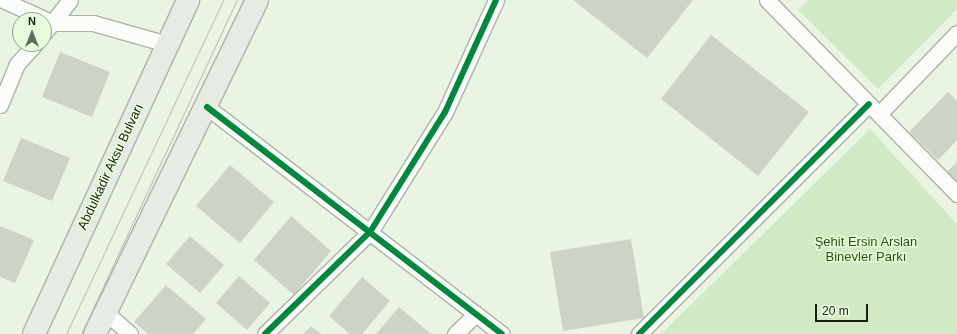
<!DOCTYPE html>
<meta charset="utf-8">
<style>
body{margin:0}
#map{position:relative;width:957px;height:334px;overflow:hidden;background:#e9f4e3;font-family:Helvetica,sans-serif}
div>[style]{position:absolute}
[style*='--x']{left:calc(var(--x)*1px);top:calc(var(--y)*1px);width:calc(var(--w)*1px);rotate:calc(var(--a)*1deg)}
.green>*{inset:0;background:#d1eac4}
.building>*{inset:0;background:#cbd4c6}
.roads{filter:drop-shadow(1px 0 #abb4a6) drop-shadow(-1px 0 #abb4a6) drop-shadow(0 1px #abb4a6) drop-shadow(0 -1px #abb4a6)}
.street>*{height:15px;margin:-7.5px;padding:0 7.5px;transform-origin:7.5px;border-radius:7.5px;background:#fcfdfb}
.primary>*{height:22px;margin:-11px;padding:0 11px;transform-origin:11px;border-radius:11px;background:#e6ece3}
.tram>*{height:1px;margin:-0.5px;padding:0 0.5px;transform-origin:0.5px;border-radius:0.5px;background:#babdb8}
.cycleway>*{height:6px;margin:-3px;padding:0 3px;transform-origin:3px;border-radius:3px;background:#00873e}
span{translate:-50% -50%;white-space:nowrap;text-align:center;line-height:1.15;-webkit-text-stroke:3px #e7fcdb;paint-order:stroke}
.street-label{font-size:13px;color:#181f14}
.park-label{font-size:13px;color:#2c500f}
.north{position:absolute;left:12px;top:12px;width:40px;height:40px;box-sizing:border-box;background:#e7fcdb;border:1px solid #94a48b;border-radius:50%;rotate:0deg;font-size:11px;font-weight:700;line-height:16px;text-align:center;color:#181f14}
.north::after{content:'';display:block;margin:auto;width:14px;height:18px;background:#616a5c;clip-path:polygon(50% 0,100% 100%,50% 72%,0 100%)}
.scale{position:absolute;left:815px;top:304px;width:53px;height:18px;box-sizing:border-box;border:2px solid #181f14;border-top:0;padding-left:5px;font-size:12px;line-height:14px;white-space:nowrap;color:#181f14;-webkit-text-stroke:3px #e7fcdb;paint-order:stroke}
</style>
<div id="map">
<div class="green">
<i style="clip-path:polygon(808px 0,957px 0,957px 9px,878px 89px,798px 10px)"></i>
<i style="clip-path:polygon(870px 129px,957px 224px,957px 334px,661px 334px)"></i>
</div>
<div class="building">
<i style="clip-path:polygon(573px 0,693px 0,647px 58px)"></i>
<i style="clip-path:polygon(711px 35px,809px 112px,758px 176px,661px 99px)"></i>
<i style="clip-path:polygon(60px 52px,110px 72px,92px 117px,42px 97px)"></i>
<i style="clip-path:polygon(948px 92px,957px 101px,957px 140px,938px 160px,909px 132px)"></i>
<i style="clip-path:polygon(21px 138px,70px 158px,52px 201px,3px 181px)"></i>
<i style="clip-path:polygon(957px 162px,957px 182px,947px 172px)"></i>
<i style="clip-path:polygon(230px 165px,274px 202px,240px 243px,196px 206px)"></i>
<i style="clip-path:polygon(291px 216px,331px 251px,294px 295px,254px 260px)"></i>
<i style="clip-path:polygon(0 226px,34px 240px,15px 283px,0 277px)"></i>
<i style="clip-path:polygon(190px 236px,224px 265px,200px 293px,166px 264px)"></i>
<i style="clip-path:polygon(631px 239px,644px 318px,563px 331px,550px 252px)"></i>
<i style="clip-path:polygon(239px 276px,270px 303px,247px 330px,216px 303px)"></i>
<i style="clip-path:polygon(362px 277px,390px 301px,362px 334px,350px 334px,329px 316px)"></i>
<i style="clip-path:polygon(166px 285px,206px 319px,193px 334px,148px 334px,134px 322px)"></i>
<i style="clip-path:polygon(399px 307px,431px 334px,376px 334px)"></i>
<i style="clip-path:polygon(311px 326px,321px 334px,303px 334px)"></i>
</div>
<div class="roads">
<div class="street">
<i style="--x:3;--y:0;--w:55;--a:24.7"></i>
<i style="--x:53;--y:23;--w:40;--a:0"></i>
<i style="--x:93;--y:23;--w:77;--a:15.8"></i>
<i style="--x:767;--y:0;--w:272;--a:45.6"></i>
<i style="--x:44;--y:33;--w:42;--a:-51.8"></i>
<i style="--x:0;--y:105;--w:44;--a:-67.5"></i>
<i style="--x:17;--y:64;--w:27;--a:-48"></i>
<i style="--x:207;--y:107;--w:372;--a:37.6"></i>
<i style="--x:879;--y:114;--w:112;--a:-46.1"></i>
<i style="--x:105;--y:312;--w:33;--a:41"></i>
<i style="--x:265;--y:334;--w:146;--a:-44.2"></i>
<i style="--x:370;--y:232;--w:142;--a:-58"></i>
<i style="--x:445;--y:112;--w:123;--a:-65.5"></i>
<i style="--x:455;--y:334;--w:29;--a:-44"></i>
<i style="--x:639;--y:334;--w:325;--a:-45"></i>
</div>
<div class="primary">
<i style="--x:34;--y:334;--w:368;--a:-65.2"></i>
<i style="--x:95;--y:334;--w:371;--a:-64.1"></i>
</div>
</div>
<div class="tram">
<i style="--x:66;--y:334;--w:369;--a:-64.8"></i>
<i style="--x:81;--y:334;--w:369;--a:-65"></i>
</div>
<div class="cycleway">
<i style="--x:207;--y:107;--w:372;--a:37.6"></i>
<i style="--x:265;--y:334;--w:146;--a:-44.2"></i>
<i style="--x:370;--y:232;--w:142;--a:-58"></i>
<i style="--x:445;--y:112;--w:123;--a:-65.5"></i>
<i style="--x:639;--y:334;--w:325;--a:-45"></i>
</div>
<div class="street-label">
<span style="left:111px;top:167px;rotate:-65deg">Abdulkadir Aksu Bulvarı</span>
</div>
<div class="park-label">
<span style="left:866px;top:250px">Şehit Ersin Arslan<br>Binevler Parkı</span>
</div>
<div class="north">N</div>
<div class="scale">20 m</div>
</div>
